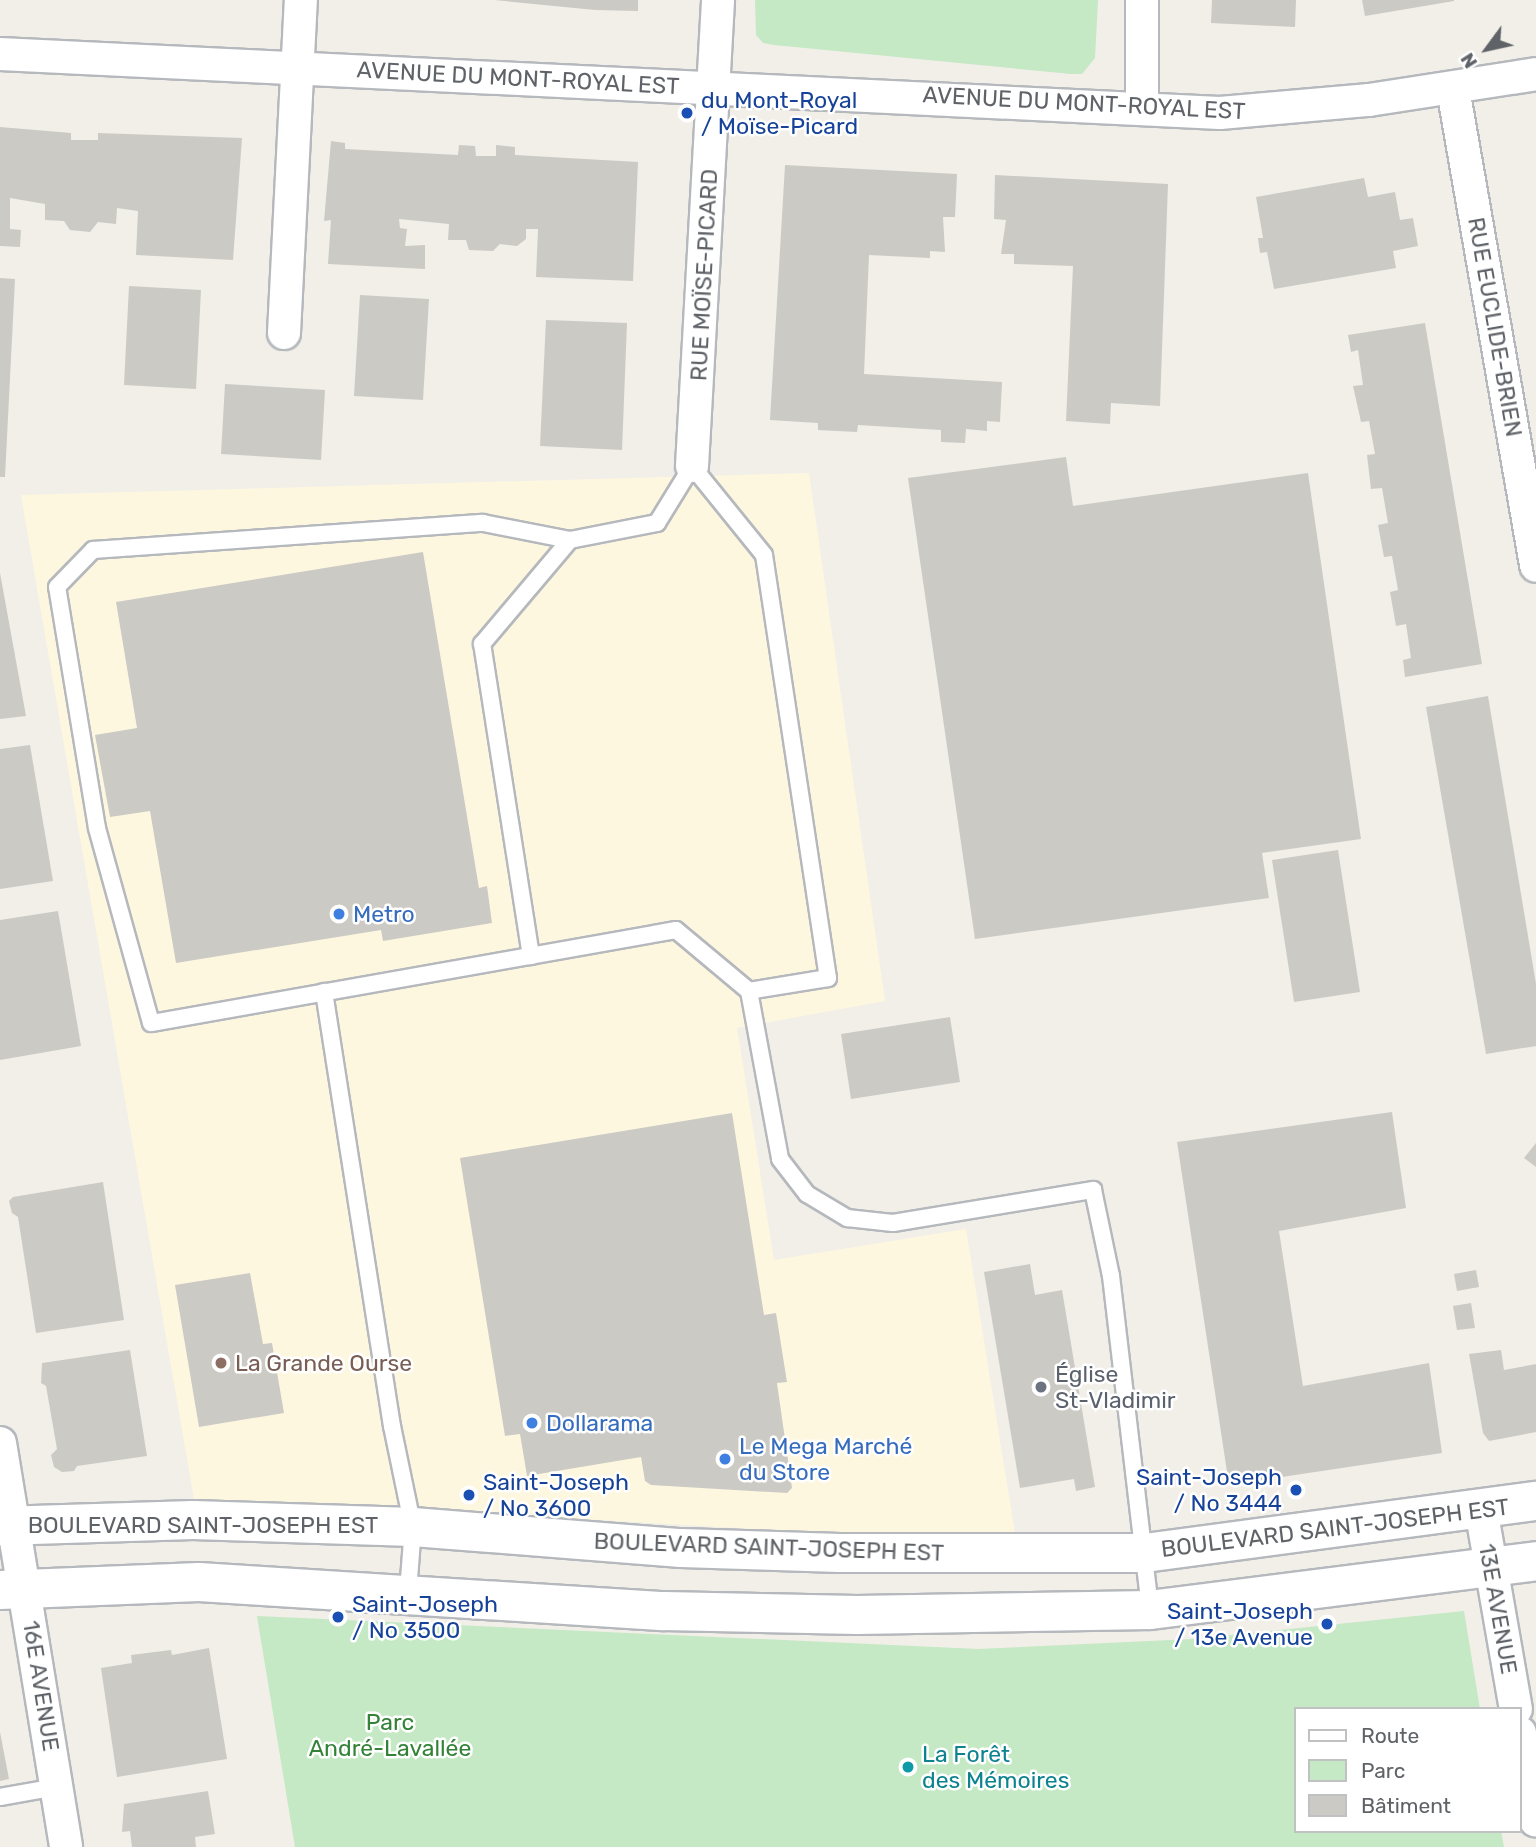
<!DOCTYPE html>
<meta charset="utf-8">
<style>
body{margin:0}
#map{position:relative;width:1536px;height:1847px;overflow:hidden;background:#f1efe8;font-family:Rubik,sans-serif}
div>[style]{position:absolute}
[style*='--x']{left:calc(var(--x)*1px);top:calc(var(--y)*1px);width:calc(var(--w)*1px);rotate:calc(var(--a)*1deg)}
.commercial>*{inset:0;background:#fef7e0}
.green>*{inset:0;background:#c5e8c5}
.building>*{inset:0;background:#cccac5}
.roads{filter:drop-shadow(2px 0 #b5b8bc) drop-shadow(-2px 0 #b5b8bc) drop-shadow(0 2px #b5b8bc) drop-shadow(0 -2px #b5b8bc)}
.lane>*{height:16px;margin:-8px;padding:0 8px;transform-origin:8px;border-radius:8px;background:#fff}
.street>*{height:32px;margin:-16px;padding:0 16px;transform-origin:16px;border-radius:16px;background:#fff}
.secondary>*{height:38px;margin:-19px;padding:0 19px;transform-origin:19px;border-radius:19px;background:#fff}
.dots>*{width:19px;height:19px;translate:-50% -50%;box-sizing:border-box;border:4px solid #fff;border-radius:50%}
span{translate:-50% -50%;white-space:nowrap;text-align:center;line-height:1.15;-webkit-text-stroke:5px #fff;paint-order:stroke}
.street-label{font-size:23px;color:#5f6368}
.transit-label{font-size:23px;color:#164399}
.left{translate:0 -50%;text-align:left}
.right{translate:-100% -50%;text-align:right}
.shop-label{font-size:23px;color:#366cbe}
.education-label{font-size:23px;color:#785e54}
.worship-label{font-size:23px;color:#5b616d}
.park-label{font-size:23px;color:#348238}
.culture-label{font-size:23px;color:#0d838f}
.legend{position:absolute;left:1294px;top:1707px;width:228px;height:126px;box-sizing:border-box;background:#fff;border:2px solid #bfc1c3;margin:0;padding:9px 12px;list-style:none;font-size:21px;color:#5f6368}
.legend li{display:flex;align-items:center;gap:14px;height:35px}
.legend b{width:35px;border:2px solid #bfc1c3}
.north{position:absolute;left:1452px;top:14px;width:70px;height:70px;-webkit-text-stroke:5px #fff;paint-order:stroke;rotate:237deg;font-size:19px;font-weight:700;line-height:28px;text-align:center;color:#5f6368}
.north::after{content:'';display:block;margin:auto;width:24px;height:32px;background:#5f6368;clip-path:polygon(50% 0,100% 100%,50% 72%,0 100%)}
</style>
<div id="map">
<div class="commercial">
<i style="clip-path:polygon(809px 473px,885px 1001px,737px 1028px,774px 1260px,966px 1229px,1015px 1534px,844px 1534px,390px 1508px,195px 1505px,21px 495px)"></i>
</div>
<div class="green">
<i style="clip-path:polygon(755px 0,1098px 0,1095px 58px,1082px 74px,1071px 74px,774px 45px,763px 43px,756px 35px)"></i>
<i style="clip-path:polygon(1464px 1611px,1480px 1709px,1296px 1709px,1296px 1831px,1501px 1831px,1504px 1847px,295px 1847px,257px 1616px,978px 1649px,1192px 1639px)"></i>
</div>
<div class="building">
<i style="clip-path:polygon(494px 0,638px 0,638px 11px,595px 10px)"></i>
<i style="clip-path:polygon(1212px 0,1296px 0,1295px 27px,1211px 23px)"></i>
<i style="clip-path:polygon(1362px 0,1454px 0,1454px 1px,1365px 16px)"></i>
<i style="clip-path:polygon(0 127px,71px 133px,71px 140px,98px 140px,98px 133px,242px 138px,233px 260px,136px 255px,138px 211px,117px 208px,116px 224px,98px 222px,90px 232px,70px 230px,64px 221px,45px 220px,45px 204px,10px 198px,10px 229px,21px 230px,20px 247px,0 246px)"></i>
<i style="clip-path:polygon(331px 141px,345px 143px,345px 149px,458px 155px,459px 145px,475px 146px,476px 156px,496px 156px,496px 145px,515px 147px,515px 155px,638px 162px,633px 281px,536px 277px,538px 229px,526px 229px,526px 239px,517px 246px,500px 244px,493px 251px,469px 250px,466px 240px,448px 240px,449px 224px,399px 219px,400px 228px,407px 229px,405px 246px,425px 245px,425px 269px,328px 264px,331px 220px,324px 221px)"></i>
<i style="clip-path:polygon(785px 165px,957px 174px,955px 217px,943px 217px,945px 252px,930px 251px,930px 258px,869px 255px,864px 374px,1002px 382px,1000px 422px,987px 421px,987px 431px,966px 429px,965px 443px,941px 442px,941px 430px,858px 425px,857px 432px,818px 430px,818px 423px,770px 420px)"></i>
<i style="clip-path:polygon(995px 175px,1168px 184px,1160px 406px,1111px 403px,1110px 424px,1066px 421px,1073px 266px,1014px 264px,1014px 254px,1001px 254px,1006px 220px,994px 219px)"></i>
<i style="clip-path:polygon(1364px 178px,1368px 197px,1395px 192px,1400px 220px,1413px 218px,1418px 246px,1393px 251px,1396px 268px,1274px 289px,1267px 252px,1260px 253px,1258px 238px,1263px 238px,1256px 197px)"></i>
<i style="clip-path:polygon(0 278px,15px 279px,5px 477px,0 477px)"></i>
<i style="clip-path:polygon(129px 286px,201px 290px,196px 389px,124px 385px)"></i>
<i style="clip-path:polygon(360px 295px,429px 299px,423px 400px,354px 396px)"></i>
<i style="clip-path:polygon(546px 320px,627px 323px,622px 450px,540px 446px)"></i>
<i style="clip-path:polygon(1425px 323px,1482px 664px,1405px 677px,1403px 660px,1411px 658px,1406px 624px,1396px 626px,1390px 592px,1398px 590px,1392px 556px,1384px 557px,1378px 525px,1388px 523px,1382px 488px,1371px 489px,1367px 455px,1375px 454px,1369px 421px,1361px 422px,1353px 386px,1363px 385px,1358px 350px,1351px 352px,1348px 335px)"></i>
<i style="clip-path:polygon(225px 384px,325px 390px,321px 460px,221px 454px)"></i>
<i style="clip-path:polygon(1066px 457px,1073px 506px,1308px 473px,1361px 839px,1262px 853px,1269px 898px,975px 939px,908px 478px)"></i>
<i style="clip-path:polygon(423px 552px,479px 888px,487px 886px,492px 923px,383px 941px,381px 930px,176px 963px,150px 811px,110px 817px,95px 735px,137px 728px,116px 602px)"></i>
<i style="clip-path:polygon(0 573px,26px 716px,0 719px)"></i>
<i style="clip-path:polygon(1488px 696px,1536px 984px,1536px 1046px,1486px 1054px,1426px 707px)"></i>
<i style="clip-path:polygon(30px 745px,53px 881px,0 889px,0 749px)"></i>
<i style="clip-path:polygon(1338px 850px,1360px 992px,1294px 1002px,1272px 860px)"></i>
<i style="clip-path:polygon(58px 911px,81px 1046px,0 1060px,0 920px)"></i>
<i style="clip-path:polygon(950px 1017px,960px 1082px,851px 1099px,841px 1034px)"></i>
<i style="clip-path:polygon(1392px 1112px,1406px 1208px,1279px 1231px,1303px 1386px,1429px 1363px,1442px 1453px,1229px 1485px,1177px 1142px)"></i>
<i style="clip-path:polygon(732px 1113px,764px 1315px,776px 1313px,787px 1382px,777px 1383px,792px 1488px,787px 1493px,651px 1485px,645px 1481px,641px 1457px,527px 1476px,520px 1434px,505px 1436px,460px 1158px)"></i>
<i style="clip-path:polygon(1536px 1143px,1536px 1167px,1524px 1158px)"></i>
<i style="clip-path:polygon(103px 1182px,124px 1320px,36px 1333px,18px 1217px,12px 1213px,9px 1201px,13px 1197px)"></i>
<i style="clip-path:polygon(1030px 1264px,1035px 1295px,1062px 1290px,1095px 1487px,1076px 1491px,1074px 1479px,1020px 1488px,984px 1272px)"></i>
<i style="clip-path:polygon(1476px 1270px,1479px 1287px,1457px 1291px,1454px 1274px)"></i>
<i style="clip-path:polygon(250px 1273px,263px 1344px,272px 1343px,284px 1413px,199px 1427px,175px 1285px)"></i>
<i style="clip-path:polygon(1471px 1303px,1475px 1328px,1457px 1330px,1453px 1306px)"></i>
<i style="clip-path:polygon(130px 1350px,147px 1456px,77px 1466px,74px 1471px,62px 1472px,54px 1467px,51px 1455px,57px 1449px,46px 1386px,41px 1383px,42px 1363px)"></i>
<i style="clip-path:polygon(1501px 1350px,1504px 1370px,1536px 1364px,1536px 1432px,1489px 1441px,1483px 1433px,1469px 1354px)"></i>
<i style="clip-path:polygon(209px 1648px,227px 1759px,117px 1777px,101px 1668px,132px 1663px,131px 1655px,171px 1650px,172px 1655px)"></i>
<i style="clip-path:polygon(0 1732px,9px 1779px,0 1781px)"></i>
<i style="clip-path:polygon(208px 1791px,215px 1834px,195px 1837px,196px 1847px,132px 1847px,130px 1831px,122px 1832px,124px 1804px)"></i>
</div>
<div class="roads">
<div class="lane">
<i style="--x:531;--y:956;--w:316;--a:-98.9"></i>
<i style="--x:482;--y:644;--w:136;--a:-49.8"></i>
<i style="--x:570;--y:540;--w:89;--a:-11.1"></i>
<i style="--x:657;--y:523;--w:67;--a:-58.4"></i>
<i style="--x:692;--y:466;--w:114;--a:51"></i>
<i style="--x:764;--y:555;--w:428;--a:81.4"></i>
<i style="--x:828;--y:978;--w:80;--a:170.7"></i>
<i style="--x:749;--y:991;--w:95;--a:-140.1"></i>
<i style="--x:676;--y:930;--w:533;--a:169.95"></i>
<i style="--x:151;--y:1023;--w:202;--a:-105.5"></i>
<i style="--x:97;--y:828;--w:244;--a:-99.4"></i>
<i style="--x:57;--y:587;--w:52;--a:-45.8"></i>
<i style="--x:93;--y:550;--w:391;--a:-4"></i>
<i style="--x:483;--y:523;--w:89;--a:11.1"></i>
<i style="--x:749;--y:991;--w:171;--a:79.5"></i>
<i style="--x:780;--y:1159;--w:44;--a:52.4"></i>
<i style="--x:807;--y:1194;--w:47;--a:31"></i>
<i style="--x:847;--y:1218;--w:46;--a:6.2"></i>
<i style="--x:893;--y:1223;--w:203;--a:-9.4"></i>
<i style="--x:1093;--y:1190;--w:88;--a:78.2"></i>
<i style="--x:1111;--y:1276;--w:336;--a:83.3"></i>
<i style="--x:324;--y:992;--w:439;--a:81.1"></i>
<i style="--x:392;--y:1426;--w:103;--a:78.3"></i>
<i style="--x:413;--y:1527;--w:65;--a:94.4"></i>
<i style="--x:0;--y:1797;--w:58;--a:-10"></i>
</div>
<div class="street">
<i style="--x:0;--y:54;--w:1221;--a:2.77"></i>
<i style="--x:1220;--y:113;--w:150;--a:-5"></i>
<i style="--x:1369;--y:100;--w:169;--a:-8.8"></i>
<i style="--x:1453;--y:89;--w:484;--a:80.1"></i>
<i style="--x:1142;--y:109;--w:109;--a:-90"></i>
<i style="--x:284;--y:333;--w:333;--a:-87.1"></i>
<i style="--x:692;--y:466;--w:467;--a:-86.8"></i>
<i style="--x:0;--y:1443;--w:409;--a:80.7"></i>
<i style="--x:1481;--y:1509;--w:203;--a:80.1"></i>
<i style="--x:1520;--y:1733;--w:89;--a:79.7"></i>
</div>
<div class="secondary">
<i style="--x:0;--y:1526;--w:193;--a:-1.8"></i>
<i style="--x:193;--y:1520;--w:220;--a:1.8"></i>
<i style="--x:413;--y:1527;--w:269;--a:4.5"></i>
<i style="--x:681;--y:1548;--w:159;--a:1.8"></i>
<i style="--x:840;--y:1553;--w:305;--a:0"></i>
<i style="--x:1145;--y:1553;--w:394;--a:-7.6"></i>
<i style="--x:0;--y:1590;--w:199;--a:-2.3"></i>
<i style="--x:199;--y:1582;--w:466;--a:3.6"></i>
<i style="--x:664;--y:1611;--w:193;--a:1.2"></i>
<i style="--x:857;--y:1615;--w:293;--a:-1"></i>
<i style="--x:1150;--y:1610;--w:389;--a:-7.2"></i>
</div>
</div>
<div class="dots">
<i style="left:687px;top:113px;background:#1a4fb4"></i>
<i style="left:339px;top:914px;background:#3f7fe0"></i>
<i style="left:221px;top:1363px;background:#8d6e63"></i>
<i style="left:1041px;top:1387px;background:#6b7280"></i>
<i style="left:532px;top:1423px;background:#3f7fe0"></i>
<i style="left:725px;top:1459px;background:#3f7fe0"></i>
<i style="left:1296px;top:1490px;background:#1a4fb4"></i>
<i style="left:469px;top:1495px;background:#1a4fb4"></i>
<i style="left:338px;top:1617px;background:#1a4fb4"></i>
<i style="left:1327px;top:1624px;background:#1a4fb4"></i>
<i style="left:908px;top:1767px;background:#0f9aa8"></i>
</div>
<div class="street-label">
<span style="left:518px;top:78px;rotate:3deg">AVENUE DU MONT-ROYAL EST</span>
<span style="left:1084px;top:103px;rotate:3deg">AVENUE DU MONT-ROYAL EST</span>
<span style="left:704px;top:275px;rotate:-87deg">RUE MOÏSE-PICARD</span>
<span style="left:1495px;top:327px;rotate:80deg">RUE EUCLIDE-BRIEN</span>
<span style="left:203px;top:1525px">BOULEVARD SAINT-JOSEPH EST</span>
<span style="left:1335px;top:1528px;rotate:-7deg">BOULEVARD SAINT-JOSEPH EST</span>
<span style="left:769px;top:1547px;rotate:2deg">BOULEVARD SAINT-JOSEPH EST</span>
<span style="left:1498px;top:1609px;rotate:80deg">13E AVENUE</span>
<span style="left:41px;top:1686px;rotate:81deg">16E AVENUE</span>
</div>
<div class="transit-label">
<span class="left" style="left:701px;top:113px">du Mont-Royal<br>/ Moïse-Picard</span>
<span class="right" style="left:1282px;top:1490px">Saint-Joseph<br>/ No 3444</span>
<span class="left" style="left:483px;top:1495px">Saint-Joseph<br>/ No 3600</span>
<span class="left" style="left:352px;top:1617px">Saint-Joseph<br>/ No 3500</span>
<span class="right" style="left:1313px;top:1624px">Saint-Joseph<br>/ 13e Avenue</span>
</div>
<div class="shop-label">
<span class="left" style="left:353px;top:914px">Metro</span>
<span class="left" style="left:546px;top:1423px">Dollarama</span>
<span class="left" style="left:739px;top:1459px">Le Mega Marché<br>du Store</span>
</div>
<div class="education-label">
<span class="left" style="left:235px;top:1363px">La Grande Ourse</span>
</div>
<div class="worship-label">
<span class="left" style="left:1055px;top:1387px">Église<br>St-Vladimir</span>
</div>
<div class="park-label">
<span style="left:390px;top:1735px">Parc<br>André-Lavallée</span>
</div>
<div class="culture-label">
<span class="left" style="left:922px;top:1767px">La Forêt<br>des Mémoires</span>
</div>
<ul class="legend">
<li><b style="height:9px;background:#fff"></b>Route</li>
<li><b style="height:19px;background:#c5e8c5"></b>Parc</li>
<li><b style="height:19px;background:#cccac5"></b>Bâtiment</li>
</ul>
<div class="north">N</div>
</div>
